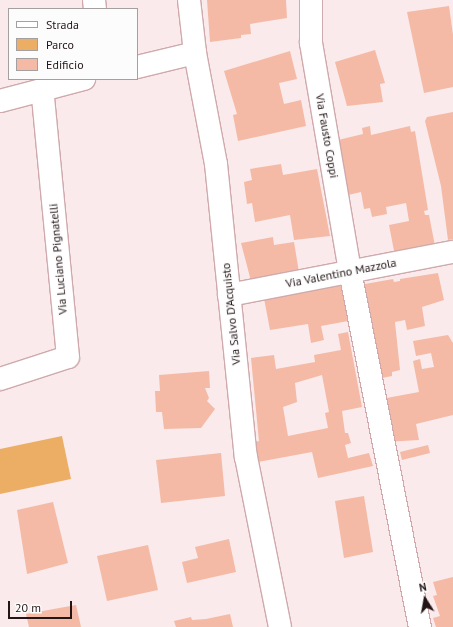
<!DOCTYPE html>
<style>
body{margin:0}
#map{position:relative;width:453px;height:627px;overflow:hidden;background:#faeaeb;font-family:"PT Sans",sans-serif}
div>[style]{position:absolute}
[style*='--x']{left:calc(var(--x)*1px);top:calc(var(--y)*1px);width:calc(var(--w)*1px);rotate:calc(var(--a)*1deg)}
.green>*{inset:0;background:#ebae64}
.building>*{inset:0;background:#f4baa5}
.roads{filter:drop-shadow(1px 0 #cfa9ac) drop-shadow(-1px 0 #cfa9ac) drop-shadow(0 1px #cfa9ac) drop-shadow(0 -1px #cfa9ac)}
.minor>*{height:22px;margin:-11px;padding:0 11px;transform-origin:11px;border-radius:11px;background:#fff}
span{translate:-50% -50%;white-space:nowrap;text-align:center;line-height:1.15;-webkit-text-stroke:3px #fcfcfc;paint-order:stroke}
.street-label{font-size:12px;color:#231516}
.legend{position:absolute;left:8px;top:8px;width:130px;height:72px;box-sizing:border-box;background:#fcfcfc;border:1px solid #a5a0a0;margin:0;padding:5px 7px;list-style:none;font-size:12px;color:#231516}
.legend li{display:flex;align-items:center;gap:8px;height:20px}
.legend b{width:20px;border:1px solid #a5a0a0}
.north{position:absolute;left:405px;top:579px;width:40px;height:40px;-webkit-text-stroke:3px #fcfcfc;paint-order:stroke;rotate:349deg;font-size:11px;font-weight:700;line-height:16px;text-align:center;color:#231516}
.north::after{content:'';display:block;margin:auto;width:14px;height:18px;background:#231516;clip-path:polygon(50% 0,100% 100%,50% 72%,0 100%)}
.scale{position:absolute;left:8px;top:601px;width:64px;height:18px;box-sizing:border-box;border:2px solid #231516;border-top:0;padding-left:5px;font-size:12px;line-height:14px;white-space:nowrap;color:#231516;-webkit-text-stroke:3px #fcfcfc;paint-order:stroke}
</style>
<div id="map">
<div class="green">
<i style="clip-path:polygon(62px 436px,71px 479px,0 494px,0 449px)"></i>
</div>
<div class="building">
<i style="clip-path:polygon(207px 0,286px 0,287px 18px,250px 24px,251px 34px,241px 35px,241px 38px,210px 42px)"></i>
<i style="clip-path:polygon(449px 6px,453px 35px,453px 87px,424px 93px,407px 12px)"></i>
<i style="clip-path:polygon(375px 50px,385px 83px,380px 84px,383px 102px,347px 106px,335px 62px)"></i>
<i style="clip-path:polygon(290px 51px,297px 79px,279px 83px,284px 104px,301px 100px,306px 126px,238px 141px,233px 115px,237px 114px,224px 71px)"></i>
<i style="clip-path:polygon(453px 112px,453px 239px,448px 240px,441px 186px,425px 121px,427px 117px)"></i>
<i style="clip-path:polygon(370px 126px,371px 135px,410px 126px,411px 132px,415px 131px,428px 210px,424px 211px,425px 215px,429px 215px,435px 246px,395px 256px,389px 225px,409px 221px,406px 203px,386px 207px,387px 214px,372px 217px,370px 208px,364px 209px,361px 192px,344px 196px,334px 141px,363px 134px,362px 128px)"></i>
<i style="clip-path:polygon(281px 164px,283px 175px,317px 169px,330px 236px,294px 240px,290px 215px,255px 222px,252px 203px,247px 204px,244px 182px,252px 180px,250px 169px)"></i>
<i style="clip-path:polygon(273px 237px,274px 245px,294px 242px,299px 272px,251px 281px,241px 243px)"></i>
<i style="clip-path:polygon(438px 273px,444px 300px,422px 307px,425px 326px,407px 330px,405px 320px,395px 322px,400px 370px,392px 372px,392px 376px,377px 379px,360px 288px,365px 287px,365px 284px,393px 279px,394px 282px,400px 281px,400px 279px)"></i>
<i style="clip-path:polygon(341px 281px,348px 321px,321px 326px,324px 340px,311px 343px,308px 324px,270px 330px,263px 293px)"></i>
<i style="clip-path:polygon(evenodd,348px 332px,362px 407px,342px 411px,345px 433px,348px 433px,351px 443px,345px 445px,348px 458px,369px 453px,373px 466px,318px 478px,312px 452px,258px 462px,255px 442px,259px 441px,251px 358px,274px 355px,276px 369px,315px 362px,314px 355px,341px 350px,338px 334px,348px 332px,322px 375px,329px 412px,325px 413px,328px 428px,288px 436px,283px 407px,297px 402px,295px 383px,322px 375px)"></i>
<i style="clip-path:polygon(448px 335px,453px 343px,453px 415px,416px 424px,419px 440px,385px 442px,381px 399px,419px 392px,413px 361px,420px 359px,422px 369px,434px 367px,431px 353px,416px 356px,413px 341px)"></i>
<i style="clip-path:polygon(209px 371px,210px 388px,205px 388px,209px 398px,207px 401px,215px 409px,201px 428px,164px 429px,162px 412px,156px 412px,155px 391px,160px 391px,159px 375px)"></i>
<i style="clip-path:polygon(428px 445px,430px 453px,402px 460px,400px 452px)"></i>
<i style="clip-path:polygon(221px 453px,225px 496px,161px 503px,156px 460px)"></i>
<i style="clip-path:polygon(364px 496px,373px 552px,344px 558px,335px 501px)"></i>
<i style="clip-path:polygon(53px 502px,68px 563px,27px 574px,17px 510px)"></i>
<i style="clip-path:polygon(229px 539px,236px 572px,187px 583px,182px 562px,198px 558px,195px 547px)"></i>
<i style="clip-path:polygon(148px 545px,158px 590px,107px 601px,97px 556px)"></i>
<i style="clip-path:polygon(453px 577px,453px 627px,436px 627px,433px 618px,440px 616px,433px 596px,437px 595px,433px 582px)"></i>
<i style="clip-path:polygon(76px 605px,81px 627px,29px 627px,26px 614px)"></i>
<i style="clip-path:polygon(230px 614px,233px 627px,176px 627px,174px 621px,191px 617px,192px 620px,206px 619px)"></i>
</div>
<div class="roads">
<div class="minor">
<i style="--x:94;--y:0;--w:9;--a:84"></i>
<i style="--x:189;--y:0;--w:53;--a:83.5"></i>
<i style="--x:195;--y:53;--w:113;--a:79.3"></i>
<i style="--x:216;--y:164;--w:295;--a:84.2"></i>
<i style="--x:246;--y:457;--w:173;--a:78.7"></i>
<i style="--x:311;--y:0;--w:43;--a:90"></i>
<i style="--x:311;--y:43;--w:231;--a:80.3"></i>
<i style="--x:350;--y:271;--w:363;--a:78.9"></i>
<i style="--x:137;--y:67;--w:60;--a:-13.6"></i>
<i style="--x:0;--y:101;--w:87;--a:-14.7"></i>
<i style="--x:229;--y:295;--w:228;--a:-10.9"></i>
<i style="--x:0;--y:379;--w:71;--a:-17.9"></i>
<i style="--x:68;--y:357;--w:269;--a:-95.5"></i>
</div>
</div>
<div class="street-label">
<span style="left:327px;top:136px;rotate:80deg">Via Fausto Coppi</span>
<span style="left:58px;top:259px;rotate:-95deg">Via Luciano Pignatelli</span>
<span style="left:341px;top:273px;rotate:-11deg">Via Valentino Mazzola</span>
<span style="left:231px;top:314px;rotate:-96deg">Via Salvo D'Acquisto</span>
</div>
<ul class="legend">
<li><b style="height:5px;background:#fff"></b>Strada</li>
<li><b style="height:11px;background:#ebae64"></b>Parco</li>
<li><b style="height:11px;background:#f4baa5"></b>Edificio</li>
</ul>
<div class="north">N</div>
<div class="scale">20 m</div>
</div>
